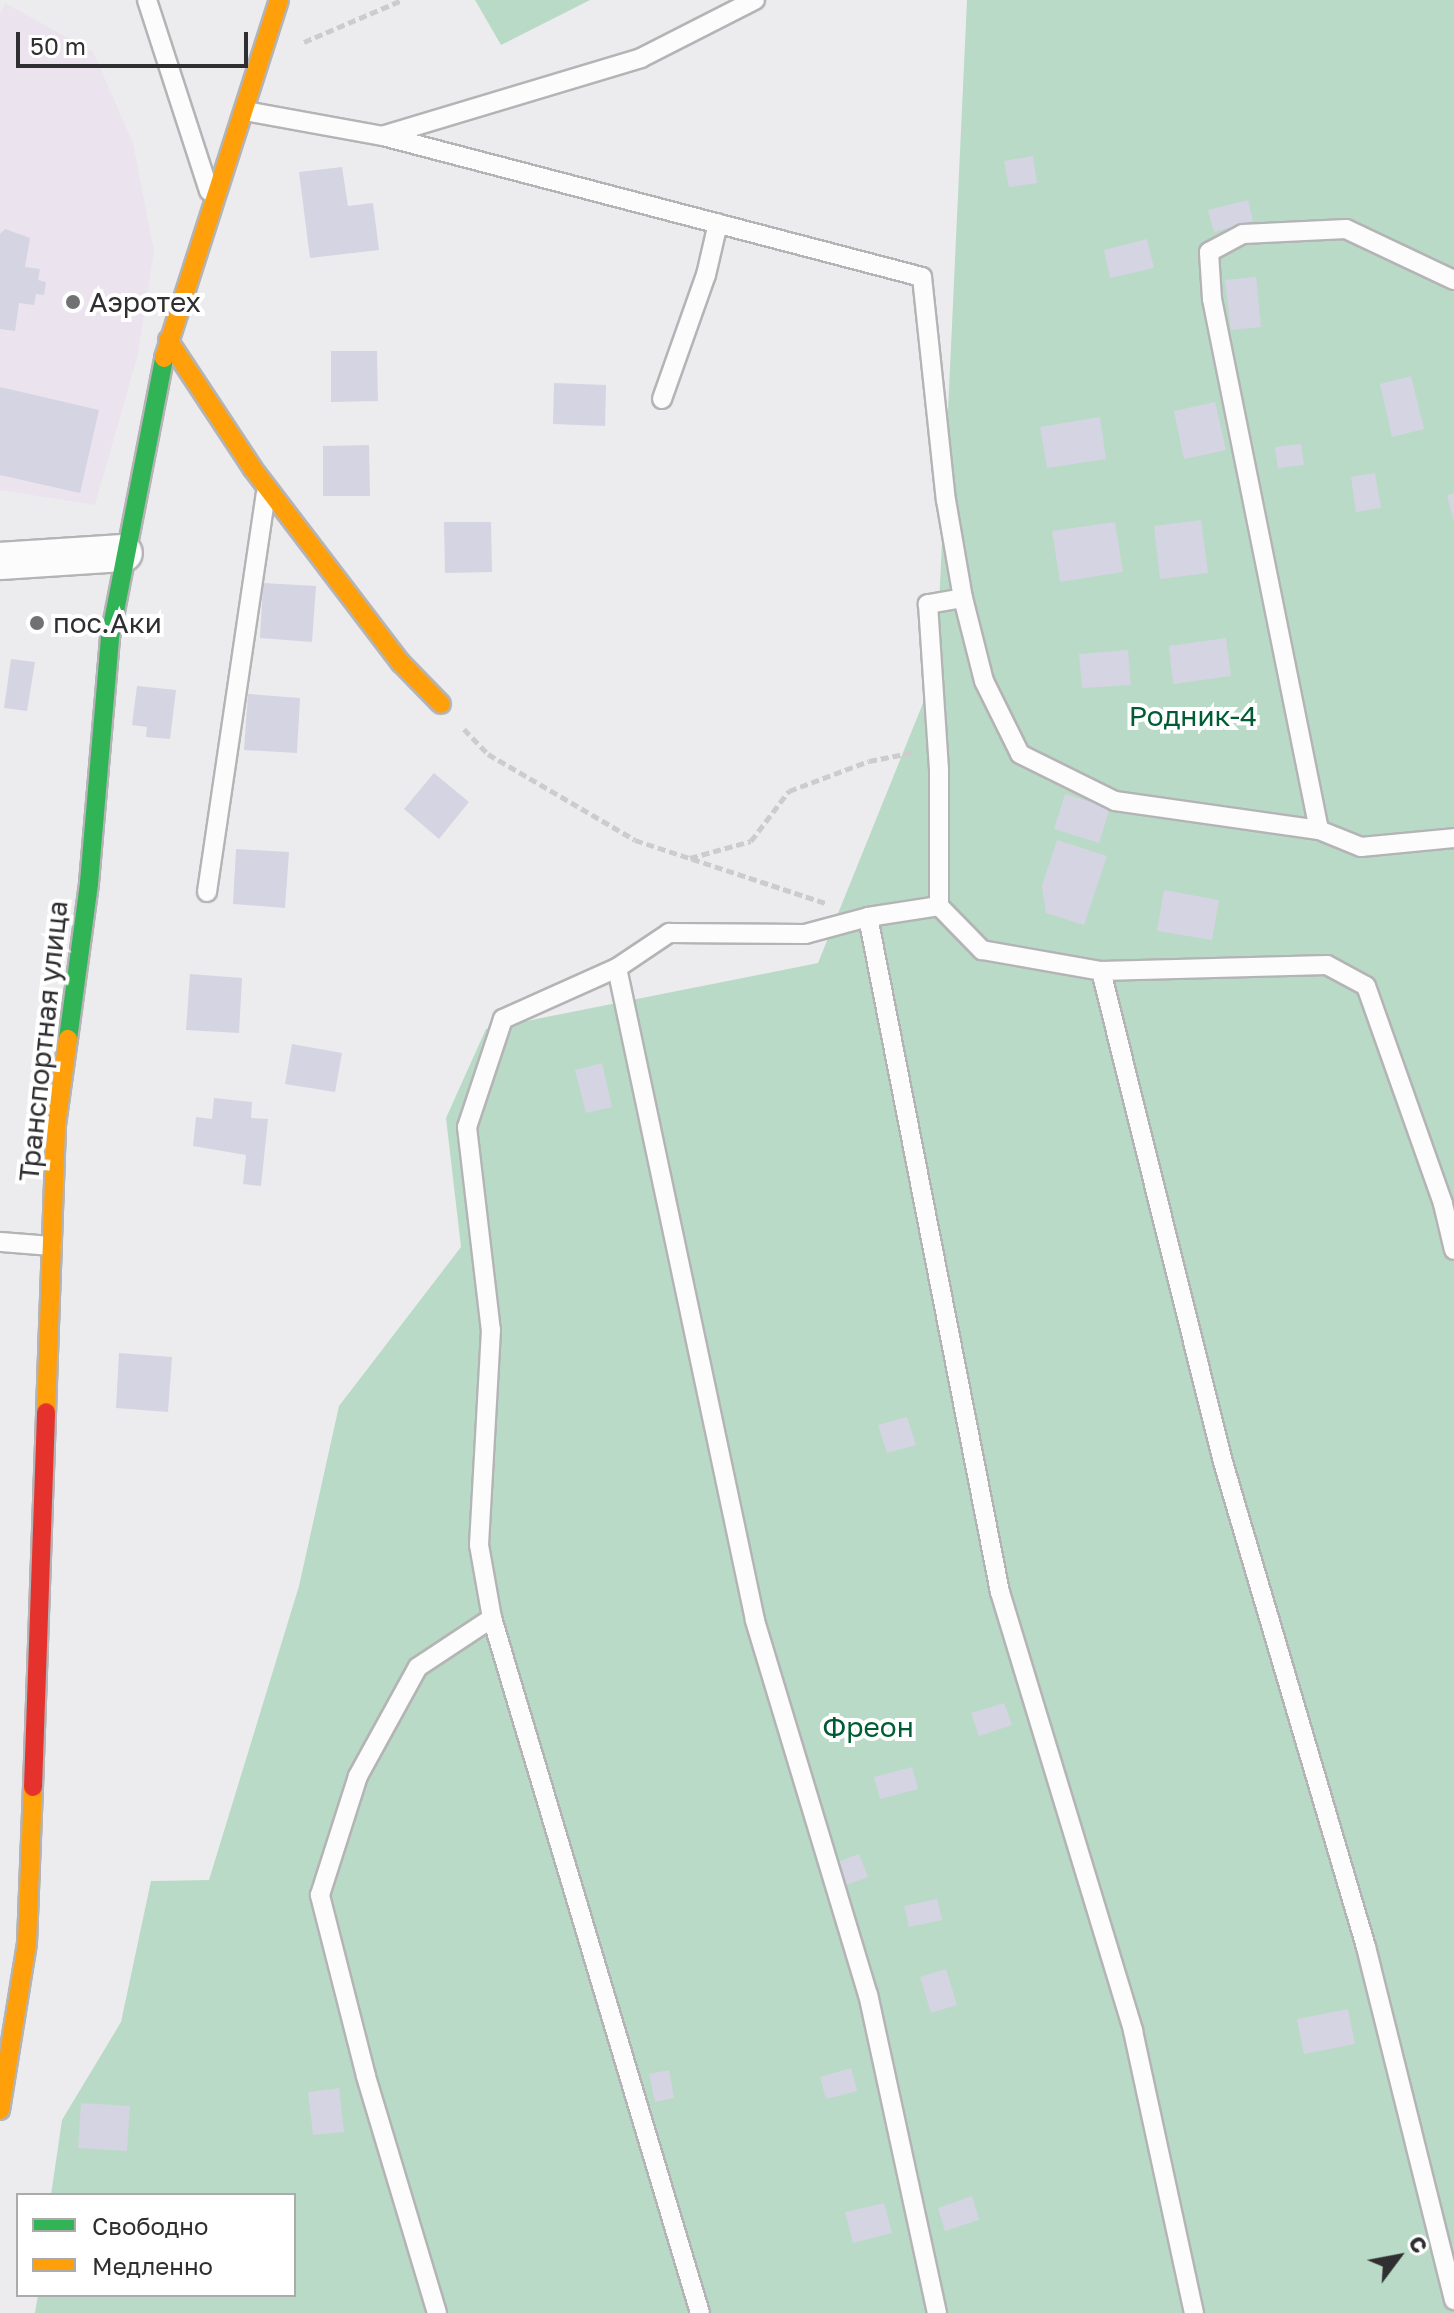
<!DOCTYPE html>
<meta charset="utf-8">
<style>
body{margin:0}
#map{position:relative;width:1454px;height:2313px;overflow:hidden;background:#ececee;font-family:"Golos Text",sans-serif}
div>[style]{position:absolute}
[style*='--x']{left:calc(var(--x)*1px);top:calc(var(--y)*1px);width:calc(var(--w)*1px);rotate:calc(var(--a)*1deg)}
.industrial>*{inset:0;background:#ebe3ee}
.green>*{inset:0;background:#b9dac6}
.building>*{inset:0;background:#d5d4e2}
.path>*{height:5px;margin-top:-2.5px;transform-origin:0;background:repeating-linear-gradient(90deg,#cccccd 0 8px,transparent 0 12px)}
.roads{filter:drop-shadow(2px 0 #b4b4b6) drop-shadow(-2px 0 #b4b4b6) drop-shadow(0 2px #b4b4b6) drop-shadow(0 -2px #b4b4b6)}
.lane>*{height:18px;margin:-9px;padding:0 9px;transform-origin:9px;border-radius:9px;background:#fcfcfc}
.street>*{height:36px;margin:-18px;padding:0 18px;transform-origin:18px;border-radius:18px;background:#fcfcfc}
.fast>*{height:18px;margin:-9px;padding:0 9px;transform-origin:9px;border-radius:9px;background:#30b455}
.slow>*{height:18px;margin:-9px;padding:0 9px;transform-origin:9px;border-radius:9px;background:#ff9f0a}
.jam>*{height:18px;margin:-9px;padding:0 9px;transform-origin:9px;border-radius:9px;background:#e5322d}
.dots>*{width:22px;height:22px;translate:-50% -50%;box-sizing:border-box;border:4px solid #fff;border-radius:50%}
span{translate:-50% -50%;white-space:nowrap;text-align:center;line-height:1.15;-webkit-text-stroke:8px #fff;paint-order:stroke}
.poi-label{font-size:28px;color:#2f2e30}
.left{translate:0 -50%;text-align:left}
.park-label{font-size:28px;color:#005c34}
.street-label{font-size:28px;color:#2f2e30}
.legend{position:absolute;left:16px;top:2193px;width:280px;height:104px;box-sizing:border-box;background:#fff;border:2px solid #acabac;margin:0;padding:10px 14px;list-style:none;font-size:24px;color:#2f2e30}
.legend li{display:flex;align-items:center;gap:16px;height:40px}
.legend b{width:40px;border:2px solid #acabac}
.north{position:absolute;left:1358px;top:2217px;width:80px;height:80px;-webkit-text-stroke:6px #fff;paint-order:stroke;rotate:58deg;font-size:22px;font-weight:700;line-height:32px;text-align:center;color:#2f2e30}
.north::after{content:'';display:block;margin:auto;width:28px;height:36px;background:#2f2e30;clip-path:polygon(50% 0,100% 100%,50% 72%,0 100%)}
.scale{position:absolute;left:16px;top:32px;width:232px;height:36px;box-sizing:border-box;border:4px solid #2f2e30;border-top:0;padding-left:10px;font-size:24px;line-height:28px;white-space:nowrap;color:#2f2e30;-webkit-text-stroke:6px #fff;paint-order:stroke}
</style>
<div id="map">
<div class="industrial">
<i style="clip-path:polygon(5px 3px,93px 52px,133px 143px,154px 251px,138px 354px,95px 505px,0 490px,0 14px)"></i>
</div>
<div class="green">
<i style="clip-path:polygon(475px 0,590px 0,501px 45px)"></i>
<i style="clip-path:polygon(967px 0,1454px 0,1454px 2313px,35px 2313px,38px 2295px,294px 2295px,294px 2195px,51px 2195px,62px 2120px,121px 2022px,151px 1881px,209px 1880px,299px 1586px,339px 1406px,461px 1247px,446px 1118px,486px 1029px,818px 963px,936px 671px)"></i>
</div>
<div class="building">
<i style="clip-path:polygon(1033px 156px,1037px 183px,1009px 187px,1004px 161px)"></i>
<i style="clip-path:polygon(342px 167px,348px 206px,373px 203px,379px 250px,310px 258px,299px 172px)"></i>
<i style="clip-path:polygon(1248px 200px,1253px 221px,1214px 232px,1208px 210px)"></i>
<i style="clip-path:polygon(5px 229px,30px 238px,25px 267px,40px 269px,38px 280px,46px 282px,44px 295px,36px 294px,34px 305px,19px 303px,15px 331px,0 329px,0 234px)"></i>
<i style="clip-path:polygon(1147px 239px,1154px 268px,1110px 278px,1104px 250px)"></i>
<i style="clip-path:polygon(1256px 277px,1261px 327px,1231px 330px,1225px 280px)"></i>
<i style="clip-path:polygon(331px 351px,377px 351px,378px 401px,331px 402px)"></i>
<i style="clip-path:polygon(1411px 376px,1424px 429px,1392px 437px,1380px 384px)"></i>
<i style="clip-path:polygon(554px 383px,606px 385px,605px 426px,553px 424px)"></i>
<i style="clip-path:polygon(0 387px,99px 410px,80px 493px,0 475px)"></i>
<i style="clip-path:polygon(1215px 402px,1226px 450px,1184px 459px,1174px 411px)"></i>
<i style="clip-path:polygon(1100px 417px,1106px 459px,1047px 468px,1040px 427px)"></i>
<i style="clip-path:polygon(1301px 444px,1304px 465px,1278px 468px,1275px 447px)"></i>
<i style="clip-path:polygon(369px 445px,370px 496px,323px 496px,323px 446px)"></i>
<i style="clip-path:polygon(1375px 473px,1381px 508px,1356px 512px,1351px 477px)"></i>
<i style="clip-path:polygon(1454px 493px,1454px 519px,1453px 519px,1447px 495px)"></i>
<i style="clip-path:polygon(1201px 520px,1208px 573px,1160px 579px,1154px 526px)"></i>
<i style="clip-path:polygon(444px 522px,491px 522px,492px 572px,445px 573px)"></i>
<i style="clip-path:polygon(1115px 522px,1123px 572px,1060px 582px,1052px 531px)"></i>
<i style="clip-path:polygon(263px 583px,316px 586px,312px 642px,260px 638px)"></i>
<i style="clip-path:polygon(1226px 638px,1231px 676px,1173px 684px,1169px 646px)"></i>
<i style="clip-path:polygon(1128px 650px,1131px 685px,1082px 688px,1079px 654px)"></i>
<i style="clip-path:polygon(11px 659px,35px 662px,27px 711px,4px 708px)"></i>
<i style="clip-path:polygon(137px 686px,176px 690px,170px 739px,146px 737px,147px 727px,132px 725px)"></i>
<i style="clip-path:polygon(248px 694px,300px 698px,297px 753px,244px 750px)"></i>
<i style="clip-path:polygon(434px 773px,469px 802px,439px 839px,404px 809px)"></i>
<i style="clip-path:polygon(1065px 794px,1110px 808px,1099px 843px,1054px 829px)"></i>
<i style="clip-path:polygon(1057px 840px,1107px 856px,1084px 925px,1046px 913px,1042px 886px)"></i>
<i style="clip-path:polygon(236px 849px,289px 852px,285px 908px,233px 904px)"></i>
<i style="clip-path:polygon(1164px 890px,1219px 900px,1212px 940px,1157px 931px)"></i>
<i style="clip-path:polygon(190px 974px,242px 978px,239px 1033px,186px 1030px)"></i>
<i style="clip-path:polygon(292px 1044px,342px 1053px,335px 1092px,285px 1084px)"></i>
<i style="clip-path:polygon(602px 1063px,612px 1107px,586px 1113px,575px 1070px)"></i>
<i style="clip-path:polygon(214px 1098px,252px 1102px,251px 1118px,268px 1119px,261px 1186px,243px 1184px,246px 1155px,193px 1146px,196px 1117px,212px 1119px)"></i>
<i style="clip-path:polygon(119px 1353px,172px 1357px,168px 1412px,116px 1408px)"></i>
<i style="clip-path:polygon(907px 1417px,916px 1445px,887px 1453px,878px 1425px)"></i>
<i style="clip-path:polygon(1004px 1703px,1012px 1725px,979px 1736px,971px 1713px)"></i>
<i style="clip-path:polygon(912px 1767px,918px 1789px,880px 1799px,874px 1777px)"></i>
<i style="clip-path:polygon(859px 1854px,868px 1877px,846px 1885px,838px 1862px)"></i>
<i style="clip-path:polygon(937px 1899px,942px 1920px,909px 1927px,904px 1906px)"></i>
<i style="clip-path:polygon(946px 1969px,957px 2005px,931px 2013px,920px 1977px)"></i>
<i style="clip-path:polygon(1348px 2009px,1355px 2044px,1304px 2054px,1297px 2019px)"></i>
<i style="clip-path:polygon(851px 2068px,857px 2091px,826px 2099px,820px 2077px)"></i>
<i style="clip-path:polygon(669px 2070px,674px 2098px,655px 2102px,649px 2074px)"></i>
<i style="clip-path:polygon(339px 2088px,344px 2132px,313px 2135px,308px 2092px)"></i>
<i style="clip-path:polygon(81px 2103px,130px 2106px,127px 2151px,78px 2148px)"></i>
<i style="clip-path:polygon(972px 2196px,979px 2220px,945px 2231px,938px 2208px)"></i>
<i style="clip-path:polygon(884px 2203px,892px 2233px,853px 2243px,845px 2212px)"></i>
</div>
<div class="path">
<i style="--x:304;--y:42;--w:107;--a:-23.2"></i>
<i style="--x:464;--y:729;--w:35;--a:46"></i>
<i style="--x:488;--y:754;--w:170;--a:30.3"></i>
<i style="--x:635;--y:840;--w:201;--a:18.3"></i>
<i style="--x:690;--y:858;--w:63;--a:-15.6"></i>
<i style="--x:751;--y:841;--w:63;--a:-52.8"></i>
<i style="--x:789;--y:791;--w:85;--a:-20.6"></i>
<i style="--x:869;--y:761;--w:47;--a:-11.1"></i>
</div>
<div class="roads">
<div class="lane">
<i style="--x:147;--y:0;--w:201;--a:72"></i>
<i style="--x:245;--y:111;--w:140;--a:10.3"></i>
<i style="--x:383;--y:136;--w:557;--a:14.66"></i>
<i style="--x:922;--y:277;--w:224;--a:83.9"></i>
<i style="--x:946;--y:500;--w:99;--a:80.2"></i>
<i style="--x:963;--y:598;--w:86;--a:75.8"></i>
<i style="--x:984;--y:681;--w:81;--a:63.7"></i>
<i style="--x:1020;--y:754;--w:106;--a:26.3"></i>
<i style="--x:1115;--y:801;--w:206;--a:8.1"></i>
<i style="--x:1319;--y:830;--w:45;--a:22"></i>
<i style="--x:1361;--y:847;--w:93;--a:-5.5"></i>
<i style="--x:385;--y:135;--w:267;--a:-16.7"></i>
<i style="--x:641;--y:58;--w:128;--a:-27"></i>
<i style="--x:662;--y:399;--w:132;--a:-70.5"></i>
<i style="--x:706;--y:275;--w:53;--a:-77"></i>
<i style="--x:963;--y:598;--w:36;--a:170"></i>
<i style="--x:928;--y:604;--w:166;--a:86.2"></i>
<i style="--x:939;--y:770;--w:136;--a:90"></i>
<i style="--x:939;--y:906;--w:62;--a:45.7"></i>
<i style="--x:982;--y:950;--w:121;--a:10"></i>
<i style="--x:1101;--y:971;--w:226;--a:-1.5"></i>
<i style="--x:1327;--y:965;--w:44;--a:28.3"></i>
<i style="--x:1366;--y:986;--w:231;--a:70.5"></i>
<i style="--x:1443;--y:1204;--w:47;--a:76.6"></i>
<i style="--x:1319;--y:830;--w:542;--a:-101.39"></i>
<i style="--x:1212;--y:299;--w:47;--a:-93.7"></i>
<i style="--x:1209;--y:252;--w:38;--a:-28"></i>
<i style="--x:1243;--y:234;--w:103;--a:-2.8"></i>
<i style="--x:1346;--y:229;--w:119;--a:25.3"></i>
<i style="--x:207;--y:892;--w:402;--a:-81.6"></i>
<i style="--x:868;--y:917;--w:688;--a:78.94"></i>
<i style="--x:1000;--y:1592;--w:459;--a:73.1"></i>
<i style="--x:1133;--y:2031;--w:289;--a:77.8"></i>
<i style="--x:617;--y:968;--w:125;--a:155.9"></i>
<i style="--x:503;--y:1019;--w:114;--a:108.4"></i>
<i style="--x:467;--y:1127;--w:204;--a:83.3"></i>
<i style="--x:491;--y:1330;--w:215;--a:93.2"></i>
<i style="--x:479;--y:1545;--w:74;--a:79.9"></i>
<i style="--x:492;--y:1618;--w:725;--a:73.34"></i>
<i style="--x:1101;--y:971;--w:506;--a:76.05"></i>
<i style="--x:1223;--y:1462;--w:506;--a:73.57"></i>
<i style="--x:1366;--y:1947;--w:364;--a:76"></i>
<i style="--x:0;--y:1242;--w:52;--a:4.4"></i>
<i style="--x:437;--y:2313;--w:247;--a:-106.7"></i>
<i style="--x:366;--y:2076;--w:187;--a:-104.3"></i>
<i style="--x:320;--y:1895;--w:125;--a:-72.3"></i>
<i style="--x:358;--y:1776;--w:124;--a:-61.2"></i>
<i style="--x:418;--y:1667;--w:89;--a:-33.5"></i>
<i style="--x:937;--y:2313;--w:325;--a:-102.2"></i>
<i style="--x:868;--y:1995;--w:392;--a:-106.8"></i>
<i style="--x:755;--y:1620;--w:666;--a:-101.95"></i>
<i style="--x:617;--y:968;--w:63;--a:-33.9"></i>
<i style="--x:669;--y:933;--w:136;--a:0.4"></i>
<i style="--x:805;--y:934;--w:65;--a:-15.1"></i>
<i style="--x:868;--y:917;--w:72;--a:-8.8"></i>
</div>
<div class="street">
<i style="--x:0;--y:561;--w:124;--a:-3.7"></i>
</div>
<div class="fast">
<i style="--x:68;--y:1039;--w:157;--a:-82.3"></i>
<i style="--x:89;--y:883;--w:247;--a:-85.1"></i>
<i style="--x:110;--y:637;--w:284;--a:-79"></i>
</div>
<div class="slow">
<i style="--x:168;--y:340;--w:154;--a:56.6"></i>
<i style="--x:253;--y:469;--w:244;--a:52.7"></i>
<i style="--x:401;--y:663;--w:57;--a:45.7"></i>
<i style="--x:164;--y:358;--w:376;--a:-72.2"></i>
<i style="--x:46;--y:1412;--w:287;--a:-88"></i>
<i style="--x:56;--y:1125;--w:87;--a:-82.1"></i>
<i style="--x:0;--y:2110;--w:169;--a:-80.8"></i>
<i style="--x:27;--y:1943;--w:156;--a:-87.8"></i>
</div>
<div class="jam">
<i style="--x:33;--y:1787;--w:375;--a:-88"></i>
</div>
</div>
<div class="dots">
<i style="left:73px;top:302px;background:#717072"></i>
<i style="left:37px;top:623px;background:#717072"></i>
</div>
<div class="poi-label">
<span class="left" style="left:89px;top:302px">Аэротех</span>
<span class="left" style="left:53px;top:623px">пос.Аки</span>
</div>
<div class="park-label">
<span style="left:1193px;top:716px">Родник-4</span>
<span style="left:868px;top:1727px">Фреон</span>
</div>
<div class="street-label">
<span style="left:43px;top:1041px;rotate:-84deg">Транспортная улица</span>
</div>
<ul class="legend">
<li><b style="height:10px;background:#30b455"></b>Свободно</li>
<li><b style="height:10px;background:#ff9f0a"></b>Медленно</li>
</ul>
<div class="north">С</div>
<div class="scale">50 m</div>
</div>
